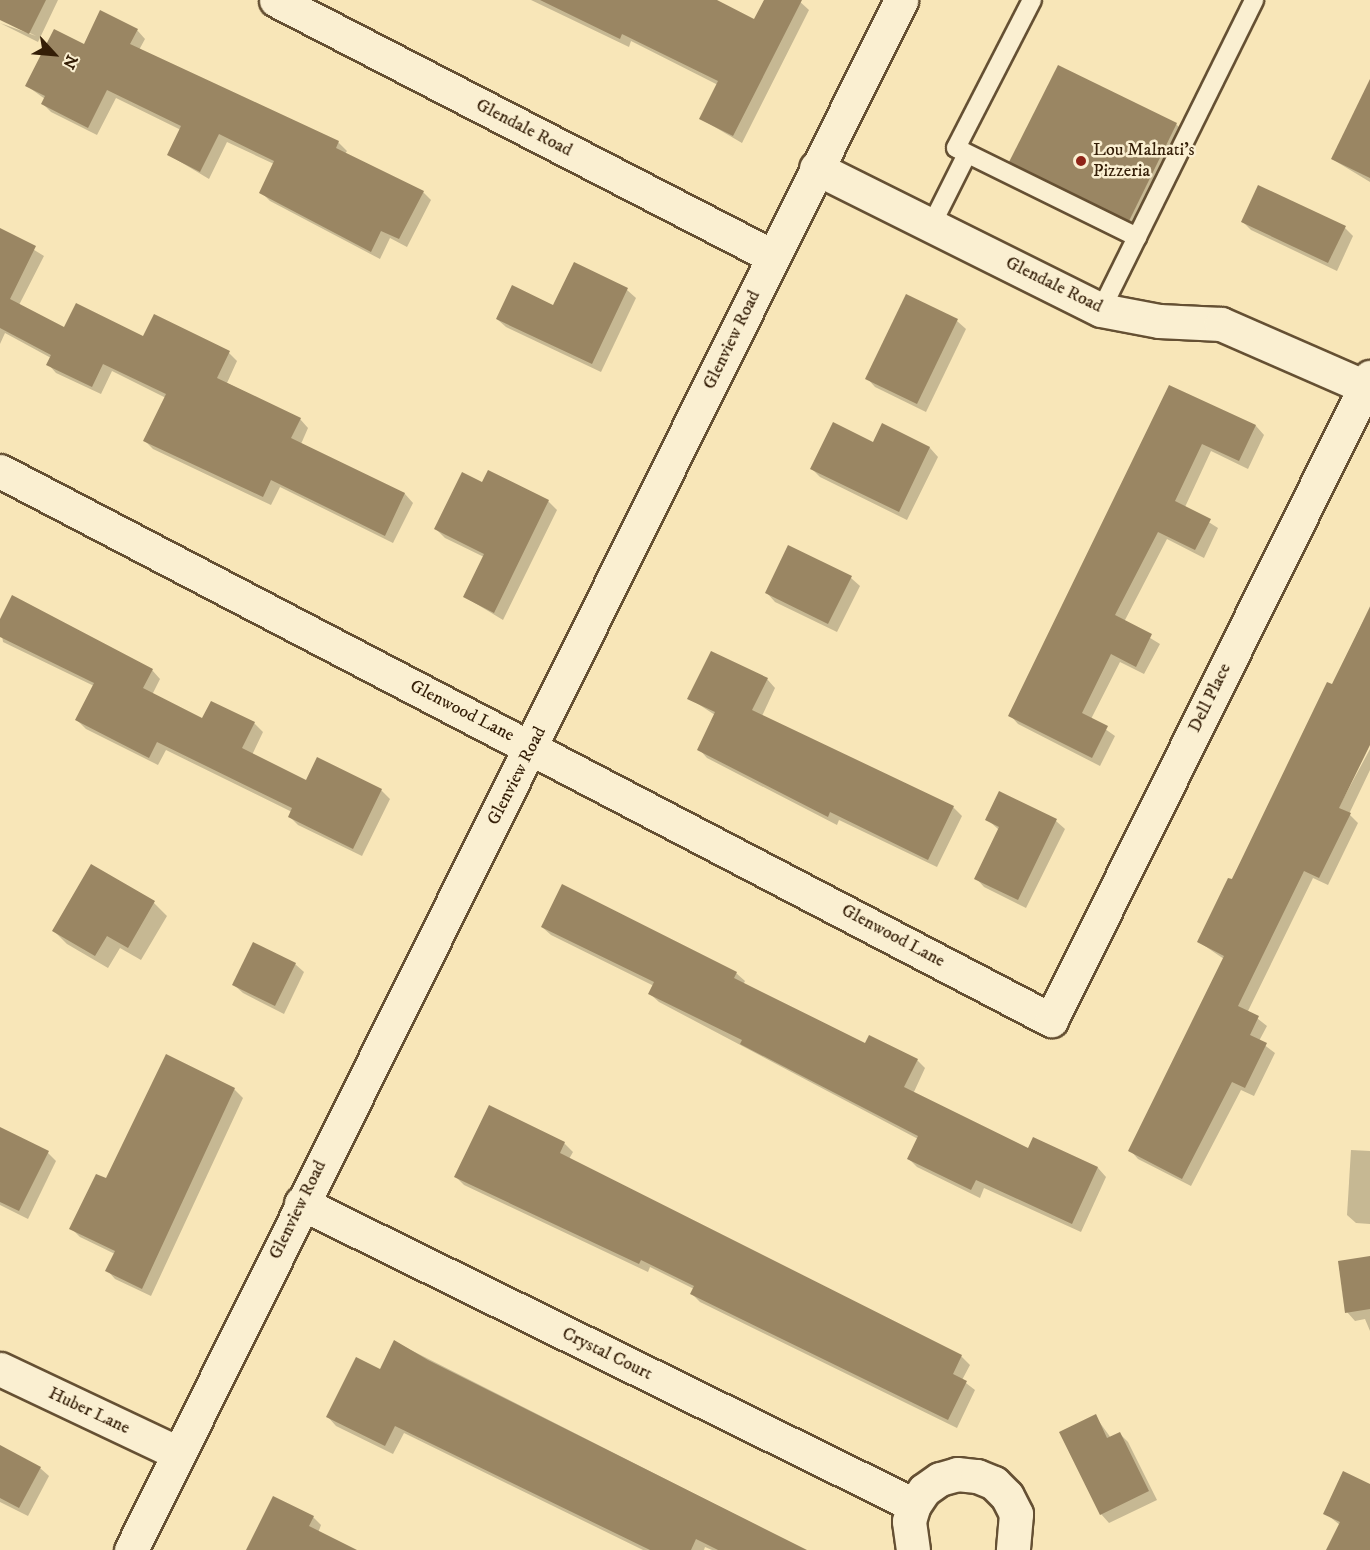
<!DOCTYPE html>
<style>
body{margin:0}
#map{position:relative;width:1370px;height:1550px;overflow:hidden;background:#f8e6b8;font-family:"IM FELL DW Pica",serif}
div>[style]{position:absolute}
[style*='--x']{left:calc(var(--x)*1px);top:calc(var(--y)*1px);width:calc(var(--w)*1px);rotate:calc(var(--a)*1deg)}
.shadow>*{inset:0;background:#0003}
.building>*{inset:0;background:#9a8663}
.roads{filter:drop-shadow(2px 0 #655033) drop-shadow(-2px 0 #655033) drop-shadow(0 2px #655033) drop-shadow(0 -2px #655033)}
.lane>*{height:18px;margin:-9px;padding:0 9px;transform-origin:9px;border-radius:9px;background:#faefd1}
.street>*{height:33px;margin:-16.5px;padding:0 16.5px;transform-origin:16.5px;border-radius:16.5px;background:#faefd1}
.secondary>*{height:33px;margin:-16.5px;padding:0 16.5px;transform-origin:16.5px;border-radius:16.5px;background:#faefd1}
.dots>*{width:16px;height:16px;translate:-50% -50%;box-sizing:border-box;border:3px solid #faefd1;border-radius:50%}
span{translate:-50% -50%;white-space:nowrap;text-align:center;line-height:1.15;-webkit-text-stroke:5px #faefd1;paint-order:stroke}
.street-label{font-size:18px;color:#341e07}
.poi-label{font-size:18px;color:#341e07}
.left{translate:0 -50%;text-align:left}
.north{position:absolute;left:24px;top:24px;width:60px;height:60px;-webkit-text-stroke:4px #faefd1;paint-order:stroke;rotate:116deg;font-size:16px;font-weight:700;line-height:24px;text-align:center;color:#341e07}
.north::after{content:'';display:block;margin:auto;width:21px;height:27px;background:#341e07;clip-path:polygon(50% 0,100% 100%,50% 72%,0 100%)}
</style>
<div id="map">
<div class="shadow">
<i style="clip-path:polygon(0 0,58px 0,38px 42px,0 23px,36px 36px,0 18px)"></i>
<i style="clip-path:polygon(531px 0,714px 0,755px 21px,765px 0,798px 0,809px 10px,742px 143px,701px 119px,718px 85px,631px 41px,629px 47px)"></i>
<i style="clip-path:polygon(137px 30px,145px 39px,139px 50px,338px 142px,347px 151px,345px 154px,423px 192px,431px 200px,407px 247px,390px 238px,380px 259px,270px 201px,261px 192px,274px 164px,227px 142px,209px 179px,169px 155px,181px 130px,116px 98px,97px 135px,51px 112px,43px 104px,45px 99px,27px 86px,85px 46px)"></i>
<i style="clip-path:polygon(1370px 118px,1370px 182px,1332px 159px)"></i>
<i style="clip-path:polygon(1176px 124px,1193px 142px,1146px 237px,1028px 179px,1011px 161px)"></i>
<i style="clip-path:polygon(1242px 221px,1345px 228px,1353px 236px,1337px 271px,1251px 230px)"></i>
<i style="clip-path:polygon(0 229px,44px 256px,19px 305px,65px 329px,144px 338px,229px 353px,237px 361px,227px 383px,300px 419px,308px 428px,301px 444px,405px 494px,413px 503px,393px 543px,280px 487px,271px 505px,153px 449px,145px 441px,166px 398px,112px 371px,101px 394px,56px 373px,48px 364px,51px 358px,5px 333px,0 344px)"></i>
<i style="clip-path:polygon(627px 290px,636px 298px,601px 372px,506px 327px,497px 319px)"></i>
<i style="clip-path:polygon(957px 321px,966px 329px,926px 412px,875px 387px,867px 378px)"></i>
<i style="clip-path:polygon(1170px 387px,1256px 426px,1264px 435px,1248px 469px,1211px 451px,1185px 507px,1218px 528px,1204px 558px,1167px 539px,1124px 622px,1160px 644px,1144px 674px,1120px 662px,1091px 719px,1115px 736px,1100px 766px,1018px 724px,1010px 715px)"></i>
<i style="clip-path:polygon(883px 425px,930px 448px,938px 457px,907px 520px,820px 477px,812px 469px,874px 444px)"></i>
<i style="clip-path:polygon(489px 472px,548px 501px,557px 510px,503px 620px,465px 597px,484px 557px,445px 538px,436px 529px,483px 484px)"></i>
<i style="clip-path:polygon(851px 578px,860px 586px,837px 632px,775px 602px,767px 593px)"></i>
<i style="clip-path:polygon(1370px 606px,1370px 742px,1335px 814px,1370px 749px,1370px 770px,1349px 814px,1358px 823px,1328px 885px,1313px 878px,1248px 1011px,1267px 1026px,1259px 1041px,1275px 1053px,1254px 1096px,1241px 1090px,1191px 1186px,1138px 1159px,1130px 1150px,1224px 959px,1199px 942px,1333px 686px)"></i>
<i style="clip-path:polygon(0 623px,152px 670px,160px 679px,152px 695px,203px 720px,254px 723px,263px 732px,252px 755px,307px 782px,381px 790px,390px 799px,362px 856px,298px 825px,290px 817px,292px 812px,166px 750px,158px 765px,86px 729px,77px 720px,94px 686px,3px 642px)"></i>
<i style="clip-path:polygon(767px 679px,775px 688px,762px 716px,953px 807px,962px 816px,937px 867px,839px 820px,837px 825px,707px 758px,699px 749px,715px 715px,689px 698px)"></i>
<i style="clip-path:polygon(987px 819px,1056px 821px,1065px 829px,1026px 908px,984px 887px,976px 878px,999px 830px)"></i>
<i style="clip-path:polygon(92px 866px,154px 903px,167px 916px,141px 960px,120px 948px,108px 968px,67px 944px,54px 931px)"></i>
<i style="clip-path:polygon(542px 927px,736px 973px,745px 981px,743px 985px,866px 1045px,917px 1060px,925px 1068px,913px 1094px,1029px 1150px,1034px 1139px,1098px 1168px,1106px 1177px,1081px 1232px,984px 1188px,980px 1198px,917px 1167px,909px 1159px,918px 1139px,659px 1002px,650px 994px,654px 986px,551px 935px)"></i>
<i style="clip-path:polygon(295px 964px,304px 972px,284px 1014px,243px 993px,234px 985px)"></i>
<i style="clip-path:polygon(234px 1089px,243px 1098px,151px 1296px,115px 1279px,107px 1270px,115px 1254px,80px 1237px,71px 1228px,106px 1180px)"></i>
<i style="clip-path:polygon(0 1129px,48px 1153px,56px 1161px,28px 1219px,0 1205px)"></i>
<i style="clip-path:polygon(564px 1143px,573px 1152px,569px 1159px,961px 1356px,970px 1365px,962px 1380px,975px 1390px,957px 1428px,700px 1302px,692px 1294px,694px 1289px,650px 1267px,648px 1272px,464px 1185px,456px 1177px)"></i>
<i style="clip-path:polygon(1351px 1150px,1370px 1151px,1370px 1224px,1356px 1223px,1347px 1215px)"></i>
<i style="clip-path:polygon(1370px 1257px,1370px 1331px,1365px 1319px,1355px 1321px,1347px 1312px)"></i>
<i style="clip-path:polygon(395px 1342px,805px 1550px,712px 1550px,705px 1547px,704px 1550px,643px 1550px,404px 1433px,393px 1454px,336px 1426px,328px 1417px,381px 1371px)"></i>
<i style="clip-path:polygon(1095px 1416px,1111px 1438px,1120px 1434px,1128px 1442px,1157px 1500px,1109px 1523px,1101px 1514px)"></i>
<i style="clip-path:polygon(0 1448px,40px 1468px,49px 1476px,28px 1516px,0 1502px)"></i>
<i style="clip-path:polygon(1370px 1486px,1370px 1550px,1328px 1550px,1340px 1525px,1325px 1513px)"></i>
<i style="clip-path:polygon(313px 1517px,321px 1525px,318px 1533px,352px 1550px,248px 1550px)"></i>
</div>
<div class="building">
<i style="clip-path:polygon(0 0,46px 0,29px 34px,0 20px)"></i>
<i style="clip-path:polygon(540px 0,717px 0,754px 19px,764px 0,802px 0,733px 136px,699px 119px,718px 81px,622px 34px,620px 39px)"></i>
<i style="clip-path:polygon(100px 10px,138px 29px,130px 44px,339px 141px,336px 148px,424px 191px,399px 239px,381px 231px,371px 252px,259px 193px,274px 161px,219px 134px,200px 172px,167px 155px,181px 126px,107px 90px,88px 128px,41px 104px,45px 96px,25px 86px,54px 29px,84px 44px)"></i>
<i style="clip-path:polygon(1058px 65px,1177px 123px,1129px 221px,1009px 162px)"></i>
<i style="clip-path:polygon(1370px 79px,1370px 178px,1331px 159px)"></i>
<i style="clip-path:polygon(1258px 185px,1346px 226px,1328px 263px,1241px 222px)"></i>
<i style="clip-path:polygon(0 228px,36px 246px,10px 299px,64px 327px,76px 303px,143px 336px,154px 314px,230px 351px,217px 378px,301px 418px,291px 438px,405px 493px,385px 536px,271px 480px,263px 497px,143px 441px,166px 394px,103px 364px,92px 387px,46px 365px,51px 355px,0 328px)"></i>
<i style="clip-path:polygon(574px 262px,628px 288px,592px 364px,496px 319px,512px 285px,553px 305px)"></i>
<i style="clip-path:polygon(906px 294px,958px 319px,917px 404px,865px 379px)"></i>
<i style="clip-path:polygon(1169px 385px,1256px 425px,1239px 461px,1202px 444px,1175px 501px,1211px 519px,1195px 550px,1158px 532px,1115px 615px,1152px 634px,1136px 667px,1111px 654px,1082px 713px,1108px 726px,1092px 758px,1008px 716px)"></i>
<i style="clip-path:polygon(833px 422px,873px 442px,882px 423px,930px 447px,899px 512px,810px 469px)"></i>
<i style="clip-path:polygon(488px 470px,549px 500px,494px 613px,463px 597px,484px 554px,434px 529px,462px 472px,482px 482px)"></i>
<i style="clip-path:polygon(788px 545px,852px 576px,828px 624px,765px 593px)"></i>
<i style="clip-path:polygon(12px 595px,153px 669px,143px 688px,202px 718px,211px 701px,255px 722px,242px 748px,306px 780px,317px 757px,382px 789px,353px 849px,288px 817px,292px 808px,157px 742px,149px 758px,75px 720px,94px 683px,0 637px,0 619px)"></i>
<i style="clip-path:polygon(1370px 607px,1370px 745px,1339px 808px,1351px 813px,1319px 878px,1304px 871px,1238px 1006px,1259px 1016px,1250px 1035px,1267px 1043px,1245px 1088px,1232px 1082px,1182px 1179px,1128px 1151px,1224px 956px,1197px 942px,1228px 878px,1232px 879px,1327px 682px,1332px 684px)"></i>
<i style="clip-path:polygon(711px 651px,768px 678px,752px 710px,954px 806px,928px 860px,830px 812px,828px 817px,697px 750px,715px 712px,687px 699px)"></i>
<i style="clip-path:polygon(999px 791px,1057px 819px,1018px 900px,974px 879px,999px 827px,985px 820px)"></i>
<i style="clip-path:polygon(91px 864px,155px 901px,128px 948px,107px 936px,95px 956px,52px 931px)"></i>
<i style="clip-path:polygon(562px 884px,737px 972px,734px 978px,865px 1043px,869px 1035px,918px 1059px,904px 1087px,1028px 1148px,1033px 1137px,1098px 1167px,1072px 1224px,976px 1180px,971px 1190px,907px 1159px,918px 1136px,740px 1044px,742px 1040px,648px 994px,654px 982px,541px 927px)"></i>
<i style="clip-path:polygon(253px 942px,296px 963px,275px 1006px,232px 985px)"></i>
<i style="clip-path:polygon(166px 1054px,235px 1088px,142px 1289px,105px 1271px,115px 1251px,69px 1229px,96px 1174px,106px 1178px)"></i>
<i style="clip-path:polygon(489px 1105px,565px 1142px,560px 1153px,962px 1355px,953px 1374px,967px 1381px,948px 1420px,690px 1294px,694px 1286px,641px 1260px,639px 1264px,454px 1177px)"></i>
<i style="clip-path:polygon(0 1127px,49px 1151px,19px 1211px,0 1202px)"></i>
<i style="clip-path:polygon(1370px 1256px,1370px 1309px,1345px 1313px,1338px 1261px)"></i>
<i style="clip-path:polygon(394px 1340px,428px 1360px,807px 1550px,718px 1550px,696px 1539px,691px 1550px,650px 1550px,395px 1426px,385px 1446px,326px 1417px,356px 1357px,380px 1369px)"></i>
<i style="clip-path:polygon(1096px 1414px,1107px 1438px,1120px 1432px,1149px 1491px,1100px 1515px,1059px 1432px)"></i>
<i style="clip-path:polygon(0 1445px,41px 1467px,19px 1508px,0 1498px)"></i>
<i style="clip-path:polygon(1343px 1471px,1370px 1484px,1370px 1550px,1326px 1550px,1340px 1522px,1323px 1514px)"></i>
<i style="clip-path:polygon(273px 1496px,314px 1516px,309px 1526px,357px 1550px,246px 1550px)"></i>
</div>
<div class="roads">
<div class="lane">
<i style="--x:1032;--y:0;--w:166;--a:117.2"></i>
<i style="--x:956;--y:148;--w:202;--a:26.2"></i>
<i style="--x:932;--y:224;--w:78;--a:-63.4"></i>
<i style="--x:1101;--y:310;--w:346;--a:-63.7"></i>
</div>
<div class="street">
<i style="--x:276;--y:0;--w:558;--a:27.3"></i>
<i style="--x:816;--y:168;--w:318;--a:26.5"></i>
<i style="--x:1101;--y:310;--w:59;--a:10.7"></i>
<i style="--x:1159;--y:321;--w:62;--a:2.8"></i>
<i style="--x:1221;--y:324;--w:163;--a:23.6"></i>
<i style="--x:0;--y:471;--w:1186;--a:27.58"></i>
<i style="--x:1051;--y:1020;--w:718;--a:-63.61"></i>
<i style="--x:301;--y:1203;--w:683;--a:26.23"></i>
<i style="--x:0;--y:1369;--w:197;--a:25.3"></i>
<i style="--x:913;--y:1550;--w:29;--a:-98"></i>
<i style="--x:909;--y:1521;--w:17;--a:-73"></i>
<i style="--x:914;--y:1505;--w:18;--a:-56"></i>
<i style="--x:924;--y:1490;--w:19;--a:-35"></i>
<i style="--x:940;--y:1479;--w:18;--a:-16"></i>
<i style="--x:957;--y:1474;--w:20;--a:6"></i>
<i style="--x:977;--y:1476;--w:18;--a:22"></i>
<i style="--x:994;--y:1483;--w:18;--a:45"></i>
<i style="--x:1007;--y:1496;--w:20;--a:63"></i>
<i style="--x:1016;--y:1514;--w:36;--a:95"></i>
</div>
<div class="secondary">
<i style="--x:131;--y:1550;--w:1731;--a:-63.58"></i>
</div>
</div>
<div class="dots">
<i style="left:1081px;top:161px;background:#8f2418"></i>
</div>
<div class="street-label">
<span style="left:524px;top:128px;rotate:27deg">Glendale Road</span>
<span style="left:1054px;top:285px;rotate:26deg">Glendale Road</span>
<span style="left:732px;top:340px;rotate:-64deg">Glenview Road</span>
<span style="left:1210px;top:698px;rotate:-64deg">Dell Place</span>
<span style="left:462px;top:711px;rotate:27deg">Glenwood Lane</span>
<span style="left:517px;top:776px;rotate:-63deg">Glenview Road</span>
<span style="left:893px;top:936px;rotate:28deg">Glenwood Lane</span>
<span style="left:298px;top:1210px;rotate:-64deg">Glenview Road</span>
<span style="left:607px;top:1354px;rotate:26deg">Crystal Court</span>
<span style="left:89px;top:1411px;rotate:25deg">Huber Lane</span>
</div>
<div class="poi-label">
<span class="left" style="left:1093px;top:161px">Lou Malnati's<br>Pizzeria</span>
</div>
<div class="north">N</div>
</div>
